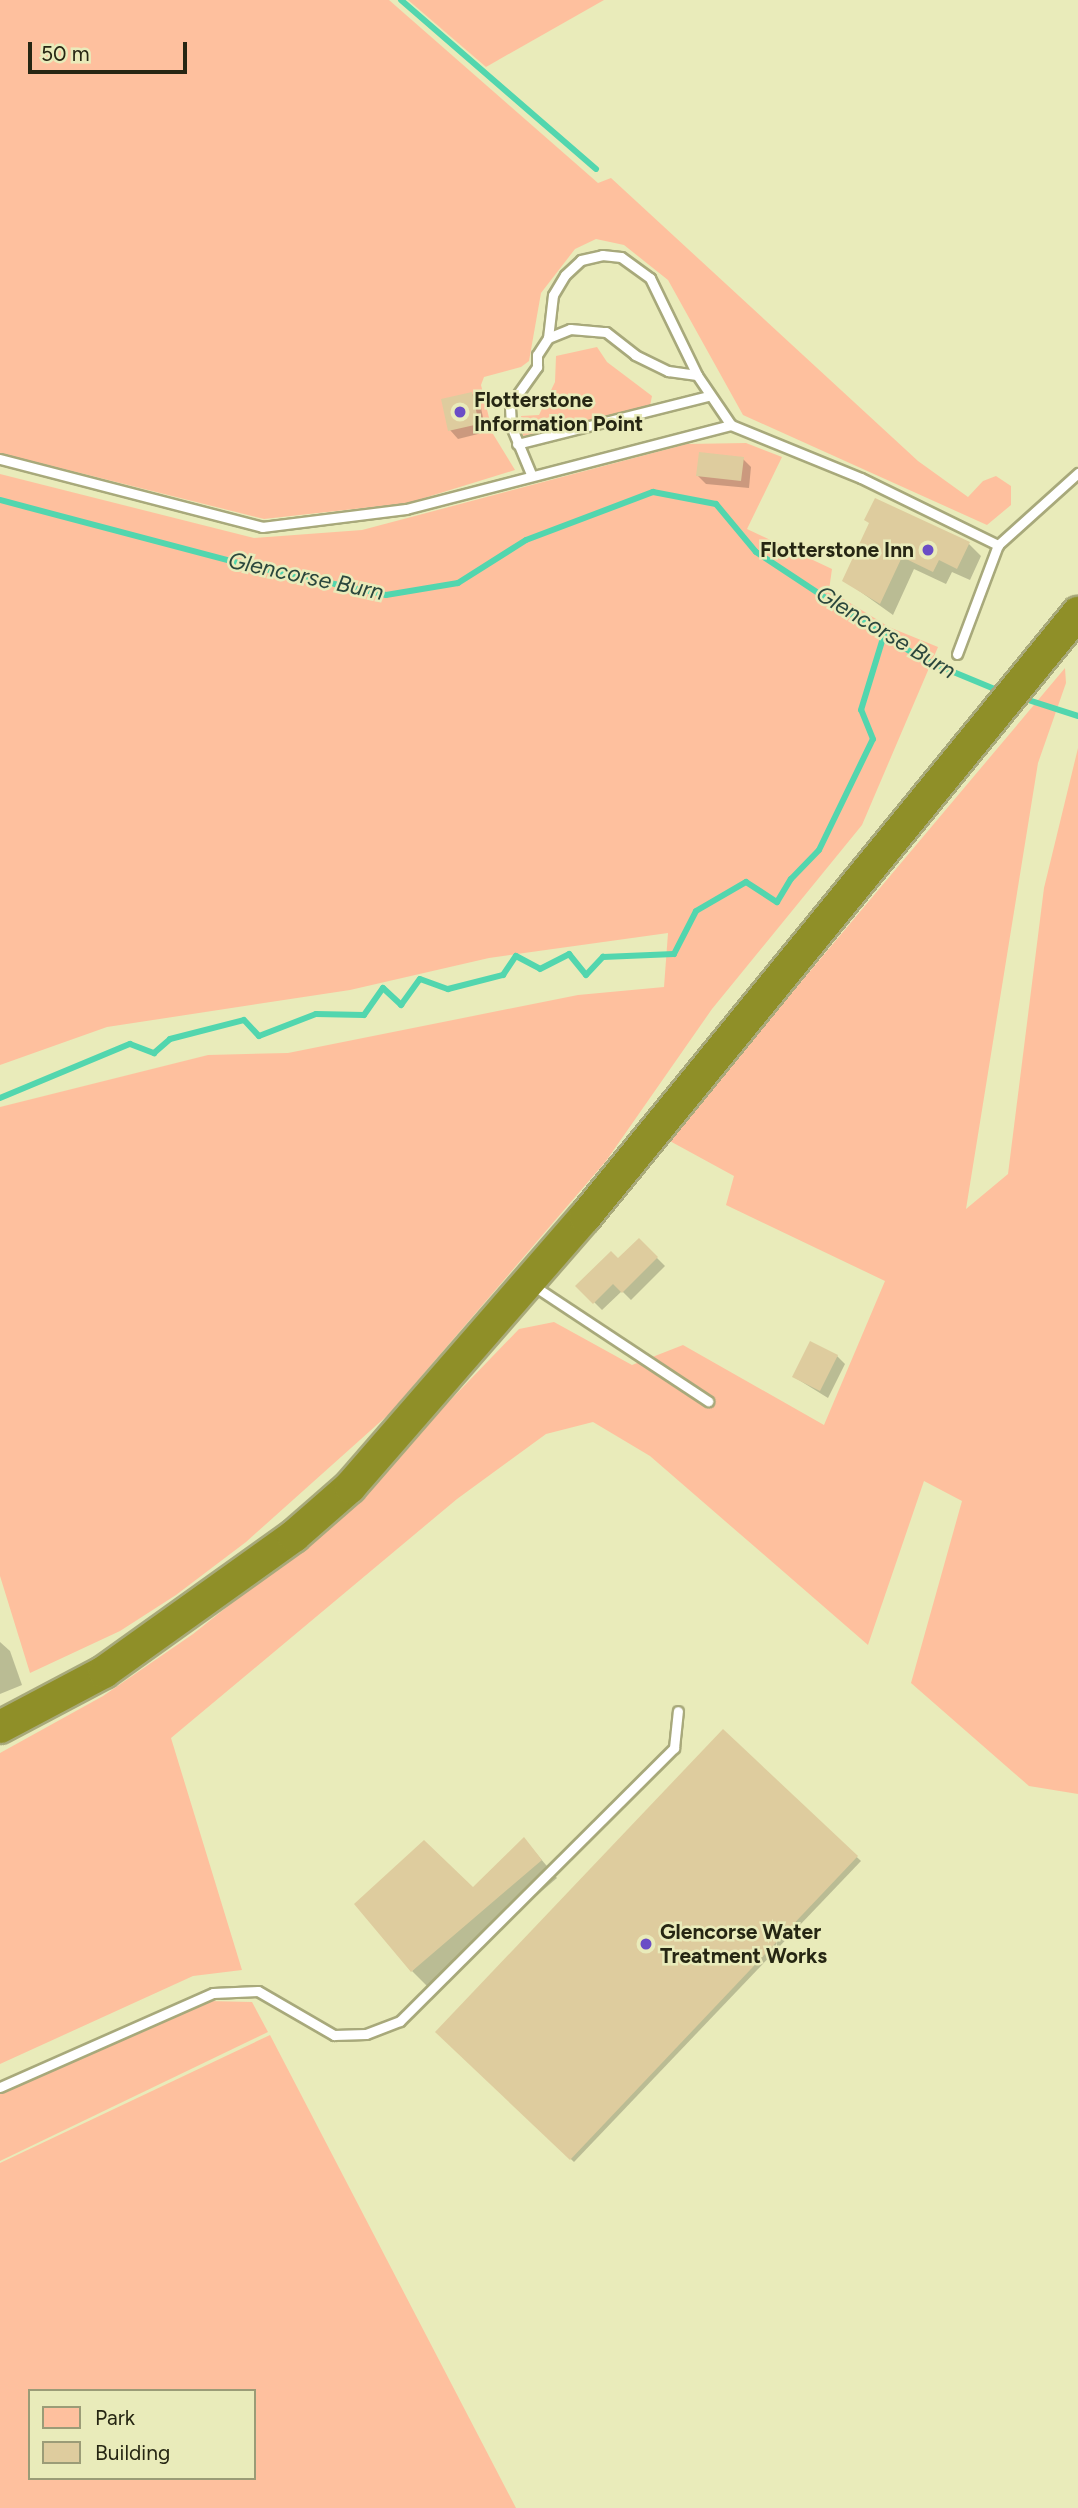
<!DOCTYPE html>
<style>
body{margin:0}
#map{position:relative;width:1078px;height:2508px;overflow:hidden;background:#e9ebba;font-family:Figtree,sans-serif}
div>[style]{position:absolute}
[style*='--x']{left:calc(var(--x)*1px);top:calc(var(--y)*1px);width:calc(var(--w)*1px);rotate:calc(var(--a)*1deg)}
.green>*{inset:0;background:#fec09e}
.shadow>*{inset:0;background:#0003}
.stream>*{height:6px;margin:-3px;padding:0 3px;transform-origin:3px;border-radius:3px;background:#52d6ae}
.building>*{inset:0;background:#decc9e}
.roads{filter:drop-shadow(2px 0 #a8a97b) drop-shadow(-2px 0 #a8a97b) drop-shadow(0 2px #a8a97b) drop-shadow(0 -2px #a8a97b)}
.lane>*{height:9px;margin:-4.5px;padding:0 4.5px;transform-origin:4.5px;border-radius:4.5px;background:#fff}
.highway>*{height:32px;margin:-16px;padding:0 16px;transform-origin:16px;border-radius:16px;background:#8f8f28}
.dots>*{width:19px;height:19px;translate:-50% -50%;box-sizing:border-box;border:4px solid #e9ebba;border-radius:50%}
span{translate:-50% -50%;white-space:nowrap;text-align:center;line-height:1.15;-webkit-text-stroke:5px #e9ebba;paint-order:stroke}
.poi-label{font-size:21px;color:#262613;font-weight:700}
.left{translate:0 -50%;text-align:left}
.right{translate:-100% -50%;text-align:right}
.water-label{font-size:23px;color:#2b473d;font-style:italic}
.legend{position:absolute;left:28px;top:2389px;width:228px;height:91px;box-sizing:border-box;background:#e9ebba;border:2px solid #9b9c77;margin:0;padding:9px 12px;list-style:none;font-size:21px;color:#262613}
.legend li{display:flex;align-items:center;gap:14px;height:35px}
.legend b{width:35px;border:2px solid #9b9c77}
.scale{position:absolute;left:28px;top:42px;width:159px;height:32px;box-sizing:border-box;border:4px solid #262613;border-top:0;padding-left:9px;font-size:21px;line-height:24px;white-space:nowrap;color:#262613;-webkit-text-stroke:5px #e9ebba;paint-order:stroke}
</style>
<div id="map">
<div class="green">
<i style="clip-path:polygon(0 0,389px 0,598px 183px,611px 178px,918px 461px,968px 497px,983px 481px,996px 476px,1011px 486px,1011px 505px,987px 525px,743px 415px,668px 280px,624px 245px,596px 239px,575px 249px,541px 293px,529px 361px,521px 367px,484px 377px,481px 385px,493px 434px,515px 470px,408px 503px,264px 519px,0 453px)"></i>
<i style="clip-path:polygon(408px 0,604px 0,486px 67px)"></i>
<i style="clip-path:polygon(597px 347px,607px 362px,652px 396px,650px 406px,523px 436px,521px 416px,539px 415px,555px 382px,556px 356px)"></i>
<i style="clip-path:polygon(746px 443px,782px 457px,747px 529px,832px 569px,829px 590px,889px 627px,938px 647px,862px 825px,712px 1009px,606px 1161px,389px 1414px,246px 1542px,176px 1595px,120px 1631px,30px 1673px,0 1576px,0 1107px,208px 1055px,288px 1053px,578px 995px,664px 987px,668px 933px,489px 958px,350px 990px,107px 1027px,0 1065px,0 474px,254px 538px,362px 530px,687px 444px)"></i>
<i style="clip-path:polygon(1065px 668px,1066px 683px,1038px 763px,966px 1209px,1008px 1174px,1044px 888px,1078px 748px,1078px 1794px,1029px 1786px,911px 1683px,962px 1501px,924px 1481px,868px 1645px,650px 1456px,593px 1422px,546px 1434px,457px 1499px,171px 1738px,242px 1970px,193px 1976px,0 2064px,0 1753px,103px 1696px,193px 1634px,331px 1524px,519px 1329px,554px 1322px,632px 1365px,683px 1345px,824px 1425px,885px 1281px,726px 1205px,734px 1176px,668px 1140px)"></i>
<i style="clip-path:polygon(208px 2001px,252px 2002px,268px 2032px,0 2161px,0 2090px)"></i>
<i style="clip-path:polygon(evenodd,270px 2035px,516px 2508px,0 2508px,0 2163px,270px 2035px,30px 2391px,254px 2391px,254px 2478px,30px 2478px,30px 2391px)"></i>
</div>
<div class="shadow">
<i style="clip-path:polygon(472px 394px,480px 403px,486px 432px,458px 439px,450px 430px)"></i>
<i style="clip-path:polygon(743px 459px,751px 467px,749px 488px,706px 484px,698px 476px)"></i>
<i style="clip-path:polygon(871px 524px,969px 544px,981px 556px,970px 580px,952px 572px,946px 584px,914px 569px,893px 615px,844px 580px)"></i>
<i style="clip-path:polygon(639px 1240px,665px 1266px,631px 1300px,622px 1291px,602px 1310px,578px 1286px,618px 1261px)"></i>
<i style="clip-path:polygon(837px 1356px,845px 1364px,828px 1398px,794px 1377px)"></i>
<i style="clip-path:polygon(0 1642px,10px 1651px,22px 1685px,0 1694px)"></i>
<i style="clip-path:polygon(724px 1731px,861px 1861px,574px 2162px,437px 2032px)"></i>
<i style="clip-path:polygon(524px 1839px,557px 1878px,429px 1988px,412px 1971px)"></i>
</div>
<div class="stream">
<i style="--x:401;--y:0;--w:258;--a:40.9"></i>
<i style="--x:0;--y:500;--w:259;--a:14.8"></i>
<i style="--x:250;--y:566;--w:139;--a:12"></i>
<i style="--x:386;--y:595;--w:73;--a:-9.5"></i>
<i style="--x:458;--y:583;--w:80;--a:-32.3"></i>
<i style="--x:526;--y:540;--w:136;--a:-20.7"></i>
<i style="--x:653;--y:492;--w:64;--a:10.8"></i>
<i style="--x:716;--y:504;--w:62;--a:50.2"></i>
<i style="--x:756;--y:552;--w:98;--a:33.4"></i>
<i style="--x:838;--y:606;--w:99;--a:32.2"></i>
<i style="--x:922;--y:659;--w:87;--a:22.4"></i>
<i style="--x:1022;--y:698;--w:59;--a:17.8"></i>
<i style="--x:0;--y:1098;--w:141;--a:-22.6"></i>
<i style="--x:130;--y:1044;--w:26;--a:21"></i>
<i style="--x:154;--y:1053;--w:21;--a:-41"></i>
<i style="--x:170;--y:1039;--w:76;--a:-14.4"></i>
<i style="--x:244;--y:1020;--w:22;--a:47"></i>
<i style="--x:259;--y:1036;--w:61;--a:-21.1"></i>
<i style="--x:316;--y:1014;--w:48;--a:1.2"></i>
<i style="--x:364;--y:1015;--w:33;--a:-55"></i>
<i style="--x:383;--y:988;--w:25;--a:43"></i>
<i style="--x:401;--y:1005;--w:32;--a:-54"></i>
<i style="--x:420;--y:979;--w:30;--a:20"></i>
<i style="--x:448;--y:989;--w:57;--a:-14.3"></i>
<i style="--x:503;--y:975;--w:23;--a:-56"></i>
<i style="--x:516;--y:956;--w:27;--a:28"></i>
<i style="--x:540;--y:969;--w:33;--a:-27"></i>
<i style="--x:569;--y:954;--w:27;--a:51"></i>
<i style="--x:586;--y:975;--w:25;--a:-47"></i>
<i style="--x:603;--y:957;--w:71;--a:-2.4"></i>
<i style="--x:674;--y:954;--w:48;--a:-62.9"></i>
<i style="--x:696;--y:911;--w:58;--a:-30.1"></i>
<i style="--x:746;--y:882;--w:37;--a:33"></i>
<i style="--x:777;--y:902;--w:27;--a:-59"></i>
<i style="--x:791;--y:879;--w:40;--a:-46"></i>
<i style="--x:819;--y:850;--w:123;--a:-64.1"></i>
<i style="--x:873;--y:739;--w:31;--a:-112"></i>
<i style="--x:861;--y:710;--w:78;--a:-73"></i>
</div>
<div class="building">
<i style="clip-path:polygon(472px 392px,479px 424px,448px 431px,441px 399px)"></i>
<i style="clip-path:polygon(699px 452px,744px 457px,741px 481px,696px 476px)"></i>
<i style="clip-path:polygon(875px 498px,970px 542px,957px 569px,939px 560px,933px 572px,902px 557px,880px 604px,842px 581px,869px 523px,864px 520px)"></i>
<i style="clip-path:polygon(639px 1238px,658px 1257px,622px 1293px,613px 1284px,593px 1304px,575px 1286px,611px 1251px,618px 1258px)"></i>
<i style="clip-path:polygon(810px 1341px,838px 1355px,820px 1391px,792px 1377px)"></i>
<i style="clip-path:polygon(723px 1729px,858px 1856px,570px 2160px,435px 2032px)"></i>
<i style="clip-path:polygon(524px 1837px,542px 1860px,411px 1972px,354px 1904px,424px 1840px,473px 1887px)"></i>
</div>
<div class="roads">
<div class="lane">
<i style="--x:548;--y:338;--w:43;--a:-83.4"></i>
<i style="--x:553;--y:295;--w:23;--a:-59"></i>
<i style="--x:565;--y:275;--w:22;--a:-43"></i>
<i style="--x:581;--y:260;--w:22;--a:-13"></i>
<i style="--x:602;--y:255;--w:19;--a:6"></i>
<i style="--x:621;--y:257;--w:36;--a:36"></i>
<i style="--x:650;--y:278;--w:108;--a:64.1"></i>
<i style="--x:517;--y:444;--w:197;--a:-14.1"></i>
<i style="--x:0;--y:459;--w:271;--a:14.5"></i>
<i style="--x:262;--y:527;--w:145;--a:-7.1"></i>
<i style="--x:406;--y:509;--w:336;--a:-14.5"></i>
<i style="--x:731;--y:425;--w:140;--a:22.2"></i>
<i style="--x:861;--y:478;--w:153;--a:26.1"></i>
<i style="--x:531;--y:474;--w:52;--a:-112.6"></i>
<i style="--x:511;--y:426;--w:21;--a:-93"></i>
<i style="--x:510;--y:405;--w:47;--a:-54.6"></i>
<i style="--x:537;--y:367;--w:12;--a:-90"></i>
<i style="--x:537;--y:355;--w:20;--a:-57"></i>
<i style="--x:548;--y:338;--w:24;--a:-22"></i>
<i style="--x:570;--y:329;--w:36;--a:5"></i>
<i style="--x:606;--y:332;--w:37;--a:38"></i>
<i style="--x:635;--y:355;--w:37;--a:26"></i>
<i style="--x:668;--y:371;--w:29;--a:8"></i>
<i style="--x:697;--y:375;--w:60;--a:55.8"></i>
<i style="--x:957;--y:654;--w:116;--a:-69.4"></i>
<i style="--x:998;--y:545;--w:108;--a:-42"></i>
<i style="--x:534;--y:1286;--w:209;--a:33.5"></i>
<i style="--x:0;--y:2087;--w:233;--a:-23.8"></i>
<i style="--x:213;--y:1993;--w:45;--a:-2.5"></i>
<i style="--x:258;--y:1991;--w:88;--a:30.1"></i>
<i style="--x:334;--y:2035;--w:32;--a:-2"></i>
<i style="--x:366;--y:2034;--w:36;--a:-21"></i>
<i style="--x:400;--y:2021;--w:387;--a:-44.9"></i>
<i style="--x:674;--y:1748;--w:37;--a:-84"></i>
</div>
<div class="highway">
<i style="--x:0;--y:1727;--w:118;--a:-27.9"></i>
<i style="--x:104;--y:1672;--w:234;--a:-35.6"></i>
<i style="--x:294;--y:1536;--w:74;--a:-41.2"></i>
<i style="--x:350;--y:1487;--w:358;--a:-49"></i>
<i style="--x:585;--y:1217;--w:780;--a:-50.78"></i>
</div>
</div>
<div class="dots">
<i style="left:460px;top:412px;background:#6a4dc6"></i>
<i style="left:928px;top:550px;background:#6a4dc6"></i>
<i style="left:646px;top:1944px;background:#6a4dc6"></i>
</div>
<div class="poi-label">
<span class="left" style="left:474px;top:412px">Flotterstone<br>Information Point</span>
<span class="right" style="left:914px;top:550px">Flotterstone Inn</span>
<span class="left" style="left:660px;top:1944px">Glencorse Water<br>Treatment Works</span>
</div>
<div class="water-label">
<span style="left:306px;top:576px;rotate:12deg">Glencorse Burn</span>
<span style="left:886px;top:632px;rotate:31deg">Glencorse Burn</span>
</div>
<ul class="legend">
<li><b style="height:19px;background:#fec09e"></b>Park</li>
<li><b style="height:19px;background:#decc9e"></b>Building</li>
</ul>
<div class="scale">50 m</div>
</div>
